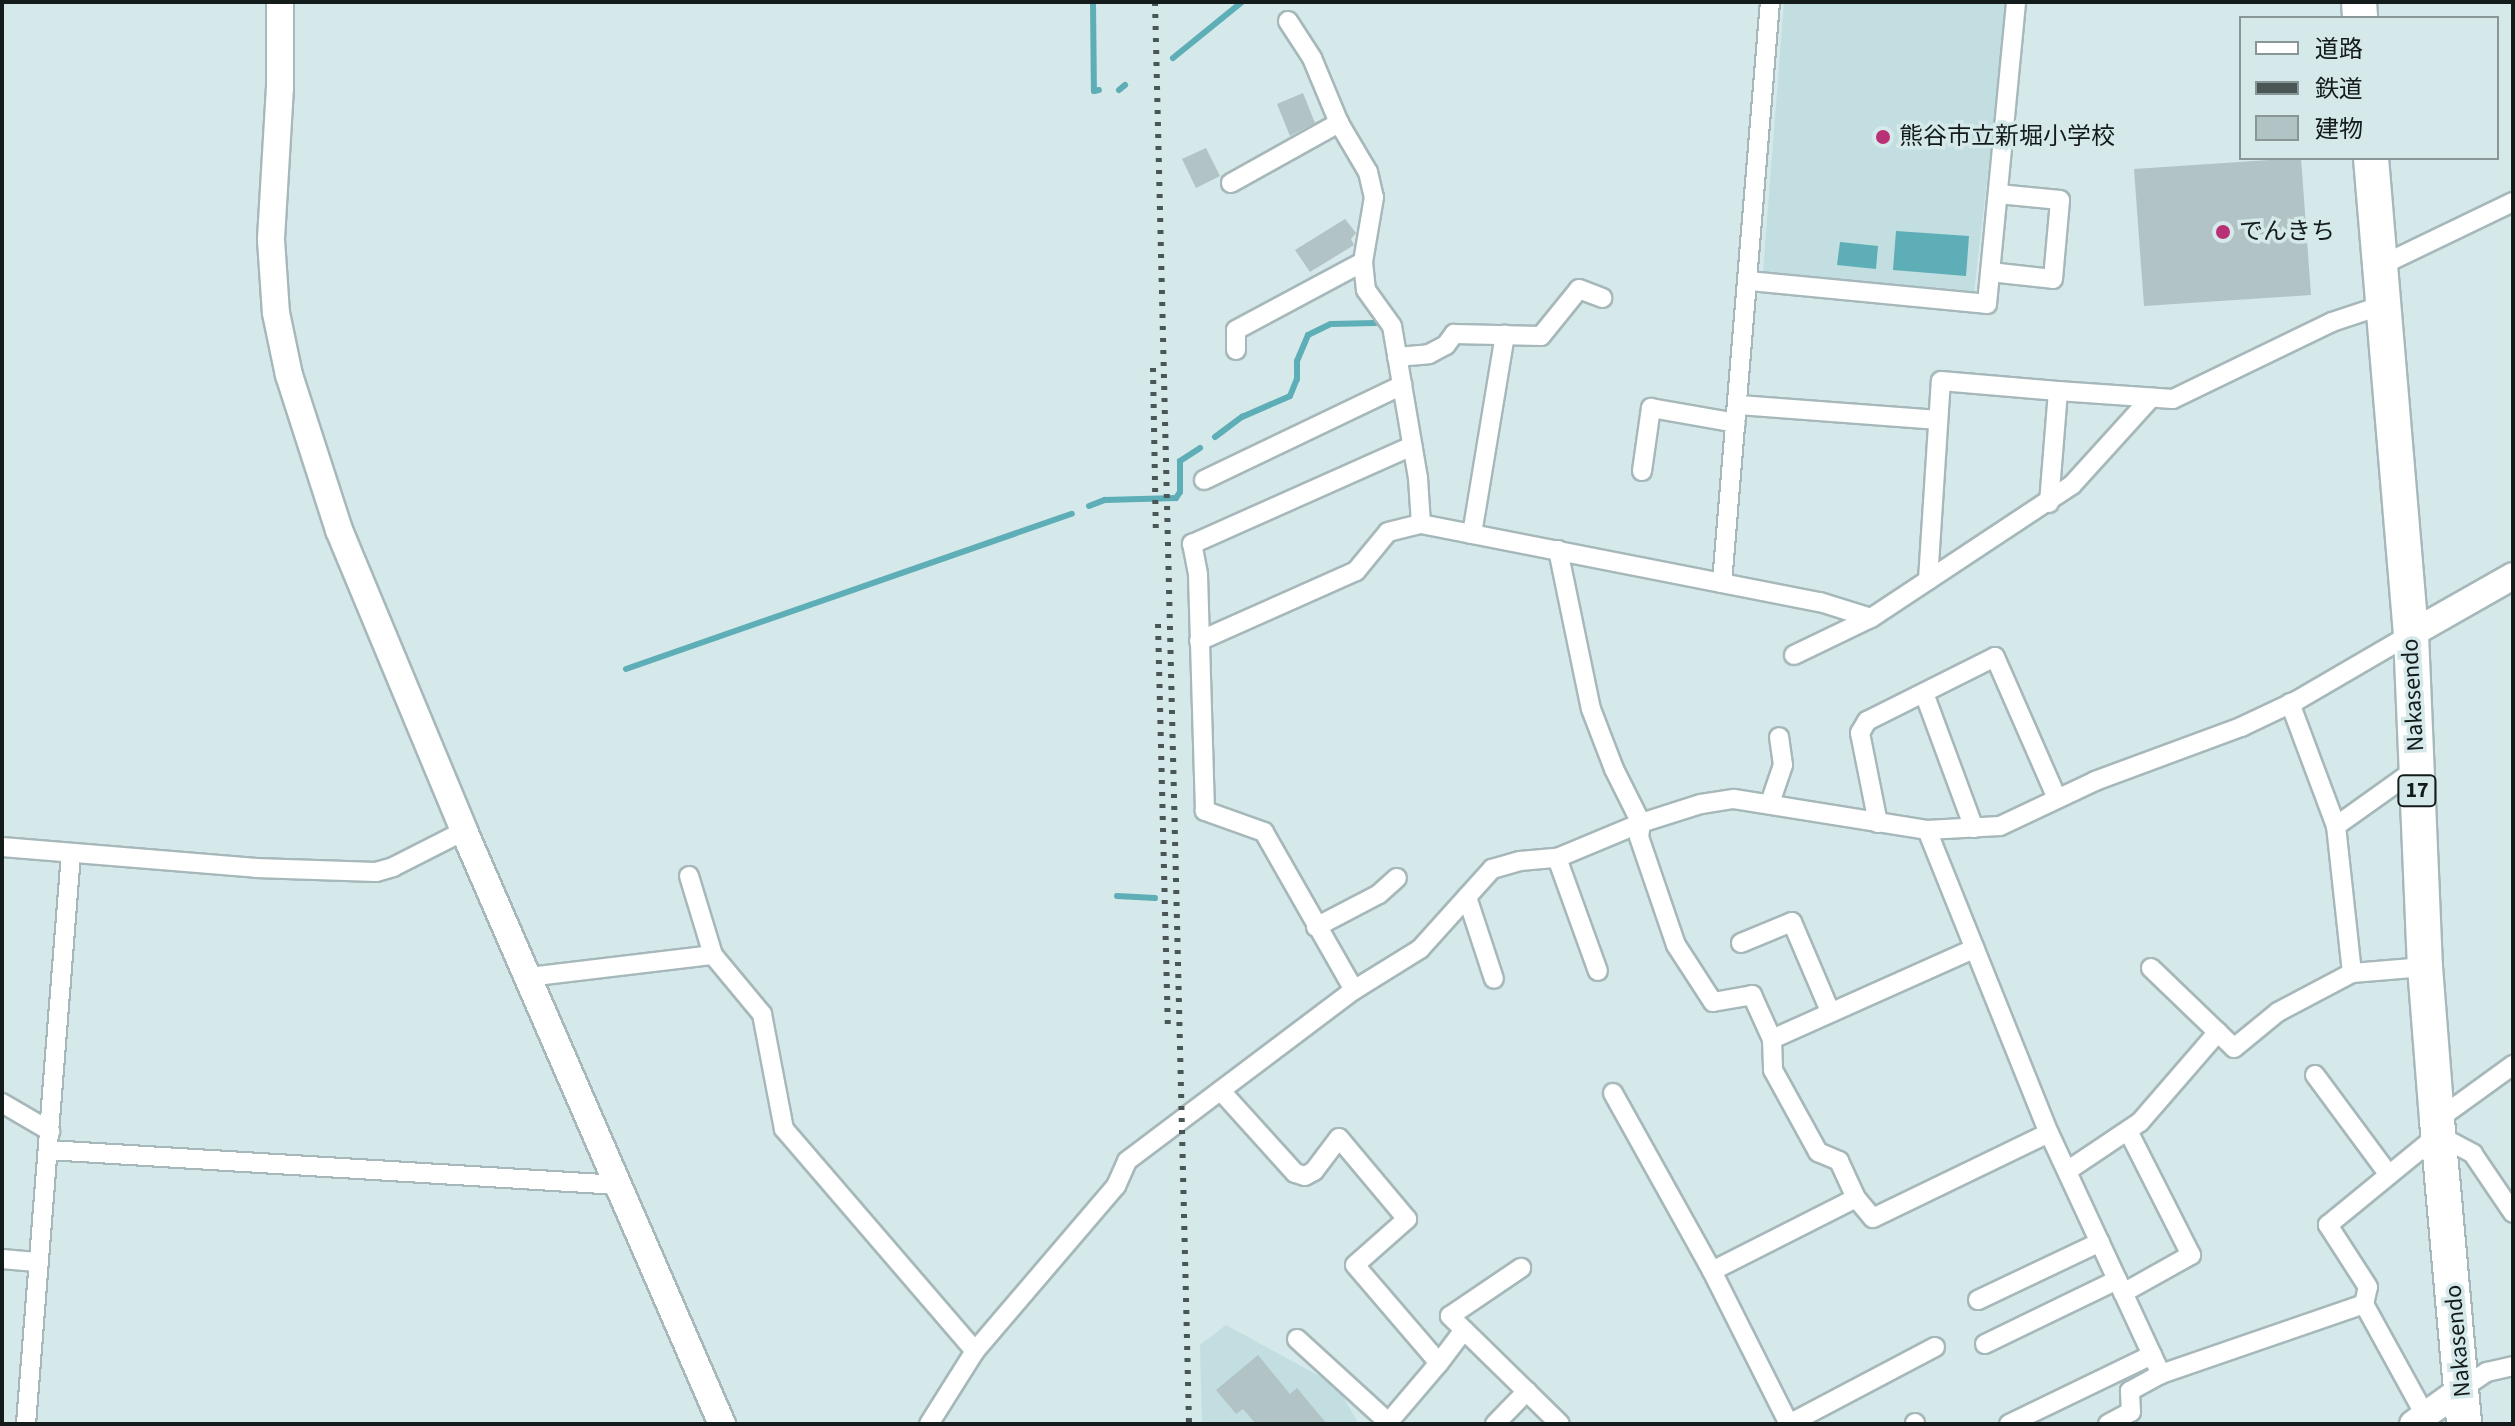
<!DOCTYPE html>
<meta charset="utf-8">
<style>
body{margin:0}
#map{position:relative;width:2515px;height:1426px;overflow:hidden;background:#d5e8ea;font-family:"Source Sans 3","Noto Sans JP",sans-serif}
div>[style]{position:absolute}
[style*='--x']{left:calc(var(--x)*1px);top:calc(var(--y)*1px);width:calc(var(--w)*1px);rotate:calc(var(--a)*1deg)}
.built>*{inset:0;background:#c2dee1}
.water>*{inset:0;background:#5daeb7}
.stream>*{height:6px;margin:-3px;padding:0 3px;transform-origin:3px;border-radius:3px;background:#5daeb7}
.building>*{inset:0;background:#b1c3c5}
.roads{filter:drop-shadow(2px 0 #a6b8ba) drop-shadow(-2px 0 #a6b8ba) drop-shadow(0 2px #a6b8ba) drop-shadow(0 -2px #a6b8ba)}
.street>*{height:18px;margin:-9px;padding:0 9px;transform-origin:9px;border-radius:9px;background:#fff}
.secondary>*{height:26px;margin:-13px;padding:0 13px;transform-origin:13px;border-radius:13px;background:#fff}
.highway>*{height:34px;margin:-17px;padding:0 17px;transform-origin:17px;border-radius:17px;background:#fff}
.rail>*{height:6px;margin-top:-3px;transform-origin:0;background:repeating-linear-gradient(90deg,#4a5555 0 4px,transparent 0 12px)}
.dots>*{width:22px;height:22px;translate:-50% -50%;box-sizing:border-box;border:4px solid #d5e8ea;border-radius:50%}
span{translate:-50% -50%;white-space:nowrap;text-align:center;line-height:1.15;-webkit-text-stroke:7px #d5e8ea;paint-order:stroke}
.shield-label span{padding:2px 6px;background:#d5e8ea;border:2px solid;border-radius:6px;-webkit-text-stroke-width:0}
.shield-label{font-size:22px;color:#141b1b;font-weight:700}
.poi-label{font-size:24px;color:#141b1b}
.left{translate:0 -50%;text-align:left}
.street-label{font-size:24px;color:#141b1b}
.frame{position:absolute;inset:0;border:4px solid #141b1b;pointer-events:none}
.legend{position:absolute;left:2239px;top:16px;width:260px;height:144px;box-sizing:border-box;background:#d5e8ea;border:2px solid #889697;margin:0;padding:10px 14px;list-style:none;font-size:24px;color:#141b1b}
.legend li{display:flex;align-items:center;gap:16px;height:40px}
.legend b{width:40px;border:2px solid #889697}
</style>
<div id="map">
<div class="built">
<i style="clip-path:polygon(1784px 2px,2008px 2px,1974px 292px,1763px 272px)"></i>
<i style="clip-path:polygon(1226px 1325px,1336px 1385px,1359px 1424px,1202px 1424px,1200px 1345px)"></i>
</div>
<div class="water">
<i style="clip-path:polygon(1896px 231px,1969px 236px,1966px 276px,1893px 270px)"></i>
<i style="clip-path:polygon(1840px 242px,1878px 246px,1876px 269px,1837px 265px)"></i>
</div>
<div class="stream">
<i style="--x:1093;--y:2;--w:89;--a:89.4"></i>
<i style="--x:1094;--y:91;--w:5;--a:-11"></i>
<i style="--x:1173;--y:58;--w:89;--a:-39.1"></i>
<i style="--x:1119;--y:90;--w:8;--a:-40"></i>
<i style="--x:1215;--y:437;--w:34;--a:-37"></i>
<i style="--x:1242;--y:417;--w:52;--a:-23.6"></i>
<i style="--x:1290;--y:396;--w:18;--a:-68"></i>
<i style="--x:1297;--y:379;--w:18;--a:-90"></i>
<i style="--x:1297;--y:361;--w:28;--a:-67"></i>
<i style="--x:1308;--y:335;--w:25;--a:-26"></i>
<i style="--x:1331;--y:324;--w:45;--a:-1.3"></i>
<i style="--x:1089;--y:506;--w:17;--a:-21"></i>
<i style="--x:1105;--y:500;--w:71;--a:-1.6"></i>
<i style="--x:1176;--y:498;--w:7;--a:-56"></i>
<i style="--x:1180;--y:492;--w:31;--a:-90"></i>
<i style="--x:1180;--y:461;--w:24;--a:-33"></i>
<i style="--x:626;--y:669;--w:472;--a:-19.2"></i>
<i style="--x:1117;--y:896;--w:38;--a:3"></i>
</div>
<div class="building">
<i style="clip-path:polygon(1303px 93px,1315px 123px,1290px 136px,1277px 104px)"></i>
<i style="clip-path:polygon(1206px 148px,1220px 176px,1196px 188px,1182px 159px)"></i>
<i style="clip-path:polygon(2301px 158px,2311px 295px,2144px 306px,2134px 169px)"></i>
<i style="clip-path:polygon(1345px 219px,1356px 233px,1351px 239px,1354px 245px,1310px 272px,1295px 250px)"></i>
<i style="clip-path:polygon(1258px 1355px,1290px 1394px,1297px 1388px,1327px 1424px,1256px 1424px,1243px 1409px,1236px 1414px,1216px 1390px)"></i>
</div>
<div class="roads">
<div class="street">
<i style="--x:1288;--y:21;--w:44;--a:57"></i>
<i style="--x:1312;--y:58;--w:70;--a:67.4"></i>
<i style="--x:1339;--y:123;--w:57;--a:59.4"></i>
<i style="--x:1368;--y:172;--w:26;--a:77"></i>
<i style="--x:1374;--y:197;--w:66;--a:99.6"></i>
<i style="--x:1363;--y:262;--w:28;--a:84"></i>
<i style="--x:1366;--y:290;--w:44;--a:54.2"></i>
<i style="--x:1392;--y:326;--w:154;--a:80.3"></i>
<i style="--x:1418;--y:478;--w:46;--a:86.3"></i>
<i style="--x:1231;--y:183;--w:124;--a:-29.1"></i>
<i style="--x:2380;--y:266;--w:148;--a:-25.7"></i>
<i style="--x:1990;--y:272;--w:63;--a:6.3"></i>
<i style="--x:2053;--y:279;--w:79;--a:-84.9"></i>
<i style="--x:2060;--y:200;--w:62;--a:-174.5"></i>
<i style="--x:1749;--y:281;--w:239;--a:5.5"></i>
<i style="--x:1987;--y:304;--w:303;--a:-84.5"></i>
<i style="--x:1236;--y:350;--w:20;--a:-90"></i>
<i style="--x:1236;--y:330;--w:144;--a:-28.2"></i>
<i style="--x:1397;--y:357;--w:32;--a:-5"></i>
<i style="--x:1429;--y:354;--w:19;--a:-28"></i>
<i style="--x:1446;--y:345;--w:14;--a:-54"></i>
<i style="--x:1454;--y:334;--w:87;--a:1.3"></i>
<i style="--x:1541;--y:336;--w:60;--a:-51"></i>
<i style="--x:1579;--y:289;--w:25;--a:21"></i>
<i style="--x:1738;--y:405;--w:199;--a:4.3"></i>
<i style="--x:1642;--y:471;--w:64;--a:-81.9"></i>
<i style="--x:1651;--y:408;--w:86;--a:10"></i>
<i style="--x:1204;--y:480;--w:220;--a:-25.6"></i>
<i style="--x:2049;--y:503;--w:112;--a:-85.4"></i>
<i style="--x:2058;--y:391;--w:115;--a:4"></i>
<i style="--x:2173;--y:399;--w:177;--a:-25.8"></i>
<i style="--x:2332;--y:322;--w:54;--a:-18.4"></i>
<i style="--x:1472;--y:534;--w:202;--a:-80.6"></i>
<i style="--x:1558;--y:550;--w:162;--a:78.3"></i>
<i style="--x:1591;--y:709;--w:64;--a:69"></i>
<i style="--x:1614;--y:769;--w:60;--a:63.4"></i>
<i style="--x:1641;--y:823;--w:14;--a:98"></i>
<i style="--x:1639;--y:837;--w:114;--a:71.1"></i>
<i style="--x:1676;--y:945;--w:68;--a:57"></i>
<i style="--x:1713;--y:1002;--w:40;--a:-10"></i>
<i style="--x:1752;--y:995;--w:48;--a:65.6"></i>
<i style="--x:1772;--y:1039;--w:31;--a:88"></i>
<i style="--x:1773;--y:1070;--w:94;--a:61.2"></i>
<i style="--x:1818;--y:1152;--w:23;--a:23"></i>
<i style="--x:1839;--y:1161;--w:41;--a:65.3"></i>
<i style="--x:1928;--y:580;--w:199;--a:-86.3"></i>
<i style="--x:1941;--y:381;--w:117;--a:4.9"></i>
<i style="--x:1722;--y:583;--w:583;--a:-85.28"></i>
<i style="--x:1199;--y:641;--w:172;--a:-24"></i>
<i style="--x:1356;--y:571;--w:50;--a:-50.6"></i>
<i style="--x:1388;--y:532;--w:34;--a:-14"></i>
<i style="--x:1421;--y:524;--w:407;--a:11.1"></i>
<i style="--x:1820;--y:602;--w:53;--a:17.4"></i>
<i style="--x:1871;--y:618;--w:241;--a:-33.5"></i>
<i style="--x:2072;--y:485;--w:118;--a:-47.8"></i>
<i style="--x:1794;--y:655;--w:85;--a:-25.7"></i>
<i style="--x:1924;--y:693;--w:144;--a:69.7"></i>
<i style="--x:2290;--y:703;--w:131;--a:69.5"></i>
<i style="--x:1770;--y:803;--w:40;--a:-71.1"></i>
<i style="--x:1783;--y:765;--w:28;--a:-98"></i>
<i style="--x:1878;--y:823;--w:92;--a:-101.3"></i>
<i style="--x:1860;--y:733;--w:14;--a:-60"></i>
<i style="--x:1867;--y:721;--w:143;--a:-26.6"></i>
<i style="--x:1995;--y:657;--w:154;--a:66.3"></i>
<i style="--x:1927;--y:830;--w:327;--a:68.1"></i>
<i style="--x:2049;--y:1133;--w:266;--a:65.1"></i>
<i style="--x:2161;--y:1374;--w:215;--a:-19"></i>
<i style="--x:2364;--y:1304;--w:127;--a:61.2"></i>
<i style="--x:2;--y:847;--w:255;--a:4.7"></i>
<i style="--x:256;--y:868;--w:120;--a:1.9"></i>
<i style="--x:376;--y:872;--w:18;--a:-16"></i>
<i style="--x:393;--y:867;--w:80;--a:-26.9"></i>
<i style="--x:1557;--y:858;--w:120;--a:70.1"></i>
<i style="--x:689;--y:876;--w:83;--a:73.1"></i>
<i style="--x:713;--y:955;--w:77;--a:50.3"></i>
<i style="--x:762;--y:1014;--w:117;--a:79.2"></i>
<i style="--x:784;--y:1129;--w:293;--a:49.3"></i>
<i style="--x:1467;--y:897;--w:86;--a:71.8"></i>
<i style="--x:1316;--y:927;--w:71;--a:-27.6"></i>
<i style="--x:1379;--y:894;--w:24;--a:-42"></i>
<i style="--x:1741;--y:943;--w:55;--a:-22.4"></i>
<i style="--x:1792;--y:922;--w:97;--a:66.9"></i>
<i style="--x:2151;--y:968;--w:115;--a:43.9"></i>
<i style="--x:2234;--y:1048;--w:57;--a:-39.3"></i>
<i style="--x:2278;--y:1012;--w:84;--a:-27.8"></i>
<i style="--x:2352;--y:973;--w:73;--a:-4.7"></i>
<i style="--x:2352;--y:973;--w:148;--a:-96.2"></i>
<i style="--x:2336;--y:826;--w:98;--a:-35.5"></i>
<i style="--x:528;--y:977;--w:186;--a:-6.8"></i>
<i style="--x:1354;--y:990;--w:182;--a:-119.7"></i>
<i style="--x:1264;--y:832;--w:63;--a:-160.4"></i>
<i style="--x:1205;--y:811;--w:237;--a:-91.7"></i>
<i style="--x:1198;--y:574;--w:31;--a:-101"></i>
<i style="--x:1192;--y:544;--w:241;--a:-24"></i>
<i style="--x:1772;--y:1039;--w:222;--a:-24.1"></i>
<i style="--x:2315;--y:1075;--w:124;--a:53.5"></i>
<i style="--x:1221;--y:1091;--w:110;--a:47.9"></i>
<i style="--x:1295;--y:1173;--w:10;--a:17"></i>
<i style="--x:1305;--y:1176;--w:10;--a:-29"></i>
<i style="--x:1314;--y:1171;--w:41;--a:-52.9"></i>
<i style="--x:1339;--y:1138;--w:106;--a:50"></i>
<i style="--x:1407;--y:1219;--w:69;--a:138.5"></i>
<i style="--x:1355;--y:1265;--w:129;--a:49.4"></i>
<i style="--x:1439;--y:1363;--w:41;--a:-52.9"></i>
<i style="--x:1464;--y:1330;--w:134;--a:44.4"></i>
<i style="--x:1613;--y:1093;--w:204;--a:60.9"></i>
<i style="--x:1712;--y:1271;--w:171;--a:63.3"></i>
<i style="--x:2;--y:1103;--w:56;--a:30.3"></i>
<i style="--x:2437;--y:1120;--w:94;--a:-35.9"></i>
<i style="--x:48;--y:1150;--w:571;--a:3.51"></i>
<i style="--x:2067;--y:1171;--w:88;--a:-33.9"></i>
<i style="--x:2140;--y:1122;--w:119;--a:-49.1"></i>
<i style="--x:2;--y:1259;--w:37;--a:5"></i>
<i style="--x:1712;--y:1271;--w:161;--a:-26.9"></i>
<i style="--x:1856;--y:1198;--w:26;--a:50"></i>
<i style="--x:1873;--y:1218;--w:195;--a:-25.8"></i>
<i style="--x:2123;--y:1293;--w:78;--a:-29.2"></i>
<i style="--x:2191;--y:1255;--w:139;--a:-116.9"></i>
<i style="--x:1978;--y:1300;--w:135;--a:-25.4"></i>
<i style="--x:2364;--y:1304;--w:17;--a:-77"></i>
<i style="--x:2368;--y:1287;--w:74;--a:-122.8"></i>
<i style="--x:2328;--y:1225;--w:142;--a:-39.3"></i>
<i style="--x:2438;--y:1135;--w:40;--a:28"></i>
<i style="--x:2473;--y:1154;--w:71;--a:55.9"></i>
<i style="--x:1464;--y:1330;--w:20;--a:-135"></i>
<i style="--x:1450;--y:1316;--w:86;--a:-34.1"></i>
<i style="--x:1297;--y:1339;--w:123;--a:42.4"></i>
<i style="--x:1985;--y:1344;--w:147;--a:-25.9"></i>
<i style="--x:2463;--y:1388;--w:29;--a:-34"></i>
<i style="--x:2487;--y:1372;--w:27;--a:-13"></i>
<i style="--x:1915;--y:1423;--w:1;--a:90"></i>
<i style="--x:26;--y:1424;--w:573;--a:-85.49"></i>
<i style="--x:929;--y:1424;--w:86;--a:-57.8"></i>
<i style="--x:975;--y:1351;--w:217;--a:-49.5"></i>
<i style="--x:1116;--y:1186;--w:27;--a:-66"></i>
<i style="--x:1127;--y:1161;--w:284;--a:-37"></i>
<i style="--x:1354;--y:990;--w:78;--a:-31.8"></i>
<i style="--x:1420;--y:949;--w:108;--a:-48"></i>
<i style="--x:1492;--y:869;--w:29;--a:-16"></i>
<i style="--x:1520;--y:861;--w:37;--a:-5"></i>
<i style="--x:1557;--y:858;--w:91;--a:-22.6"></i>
<i style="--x:1641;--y:823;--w:63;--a:-17.6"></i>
<i style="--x:1701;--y:804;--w:33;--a:-9"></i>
<i style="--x:1734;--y:799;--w:195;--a:9.1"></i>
<i style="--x:1927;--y:830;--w:73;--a:-3.1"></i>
<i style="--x:2000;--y:826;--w:105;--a:-25.3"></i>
<i style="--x:2095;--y:781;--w:156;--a:-20.3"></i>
<i style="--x:2241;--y:727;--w:61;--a:-25.3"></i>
<i style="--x:2296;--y:701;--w:133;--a:-30.2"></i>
<i style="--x:1387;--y:1424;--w:80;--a:-49.6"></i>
<i style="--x:1495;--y:1424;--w:46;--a:-45.9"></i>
<i style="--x:1789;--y:1424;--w:165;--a:-27.8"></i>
<i style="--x:2009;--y:1424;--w:159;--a:-25.8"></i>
<i style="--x:2108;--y:1424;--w:26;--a:-28"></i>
<i style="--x:2131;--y:1412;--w:21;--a:-93"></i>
<i style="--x:2130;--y:1391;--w:35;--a:-29"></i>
</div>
<div class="secondary">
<i style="--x:280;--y:2;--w:85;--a:90"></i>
<i style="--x:280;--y:87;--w:153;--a:93.4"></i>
<i style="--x:271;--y:240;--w:73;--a:86.1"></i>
<i style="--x:276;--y:313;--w:63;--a:78.2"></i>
<i style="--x:289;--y:375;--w:163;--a:72.1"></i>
<i style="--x:339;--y:530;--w:326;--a:67.4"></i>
<i style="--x:464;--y:831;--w:647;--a:66.49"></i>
<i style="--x:2411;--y:634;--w:117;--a:-29.6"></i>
<i style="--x:2413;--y:1424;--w:62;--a:-35.8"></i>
</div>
<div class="highway">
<i style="--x:2359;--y:2;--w:16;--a:86"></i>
<i style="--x:2371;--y:158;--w:478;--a:85.2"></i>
<i style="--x:2411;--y:634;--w:333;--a:87.6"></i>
<i style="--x:2425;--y:967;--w:153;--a:85.5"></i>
<i style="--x:2437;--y:1120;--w:305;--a:84.9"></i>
</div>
</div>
<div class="rail">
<i style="--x:1155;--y:2;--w:1422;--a:88.63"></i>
<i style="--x:1153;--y:368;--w:164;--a:89"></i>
<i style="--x:1158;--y:624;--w:404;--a:88.6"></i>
</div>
<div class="dots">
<i style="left:1883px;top:137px;background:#b73174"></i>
<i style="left:2223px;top:232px;background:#b73174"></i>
</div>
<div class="shield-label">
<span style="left:2417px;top:791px">17</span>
</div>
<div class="poi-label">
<span class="left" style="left:1899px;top:137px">熊谷市立新堀小学校</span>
<span class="left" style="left:2239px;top:232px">でんきち</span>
</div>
<div class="street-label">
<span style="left:2413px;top:695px;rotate:-93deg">Nakasendo</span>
<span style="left:2458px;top:1341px;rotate:-95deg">Nakasendo</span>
</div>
<div class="frame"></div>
<ul class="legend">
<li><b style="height:10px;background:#fff"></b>道路</li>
<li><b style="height:10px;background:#4a5555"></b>鉄道</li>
<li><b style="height:22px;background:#b1c3c5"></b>建物</li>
</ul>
</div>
